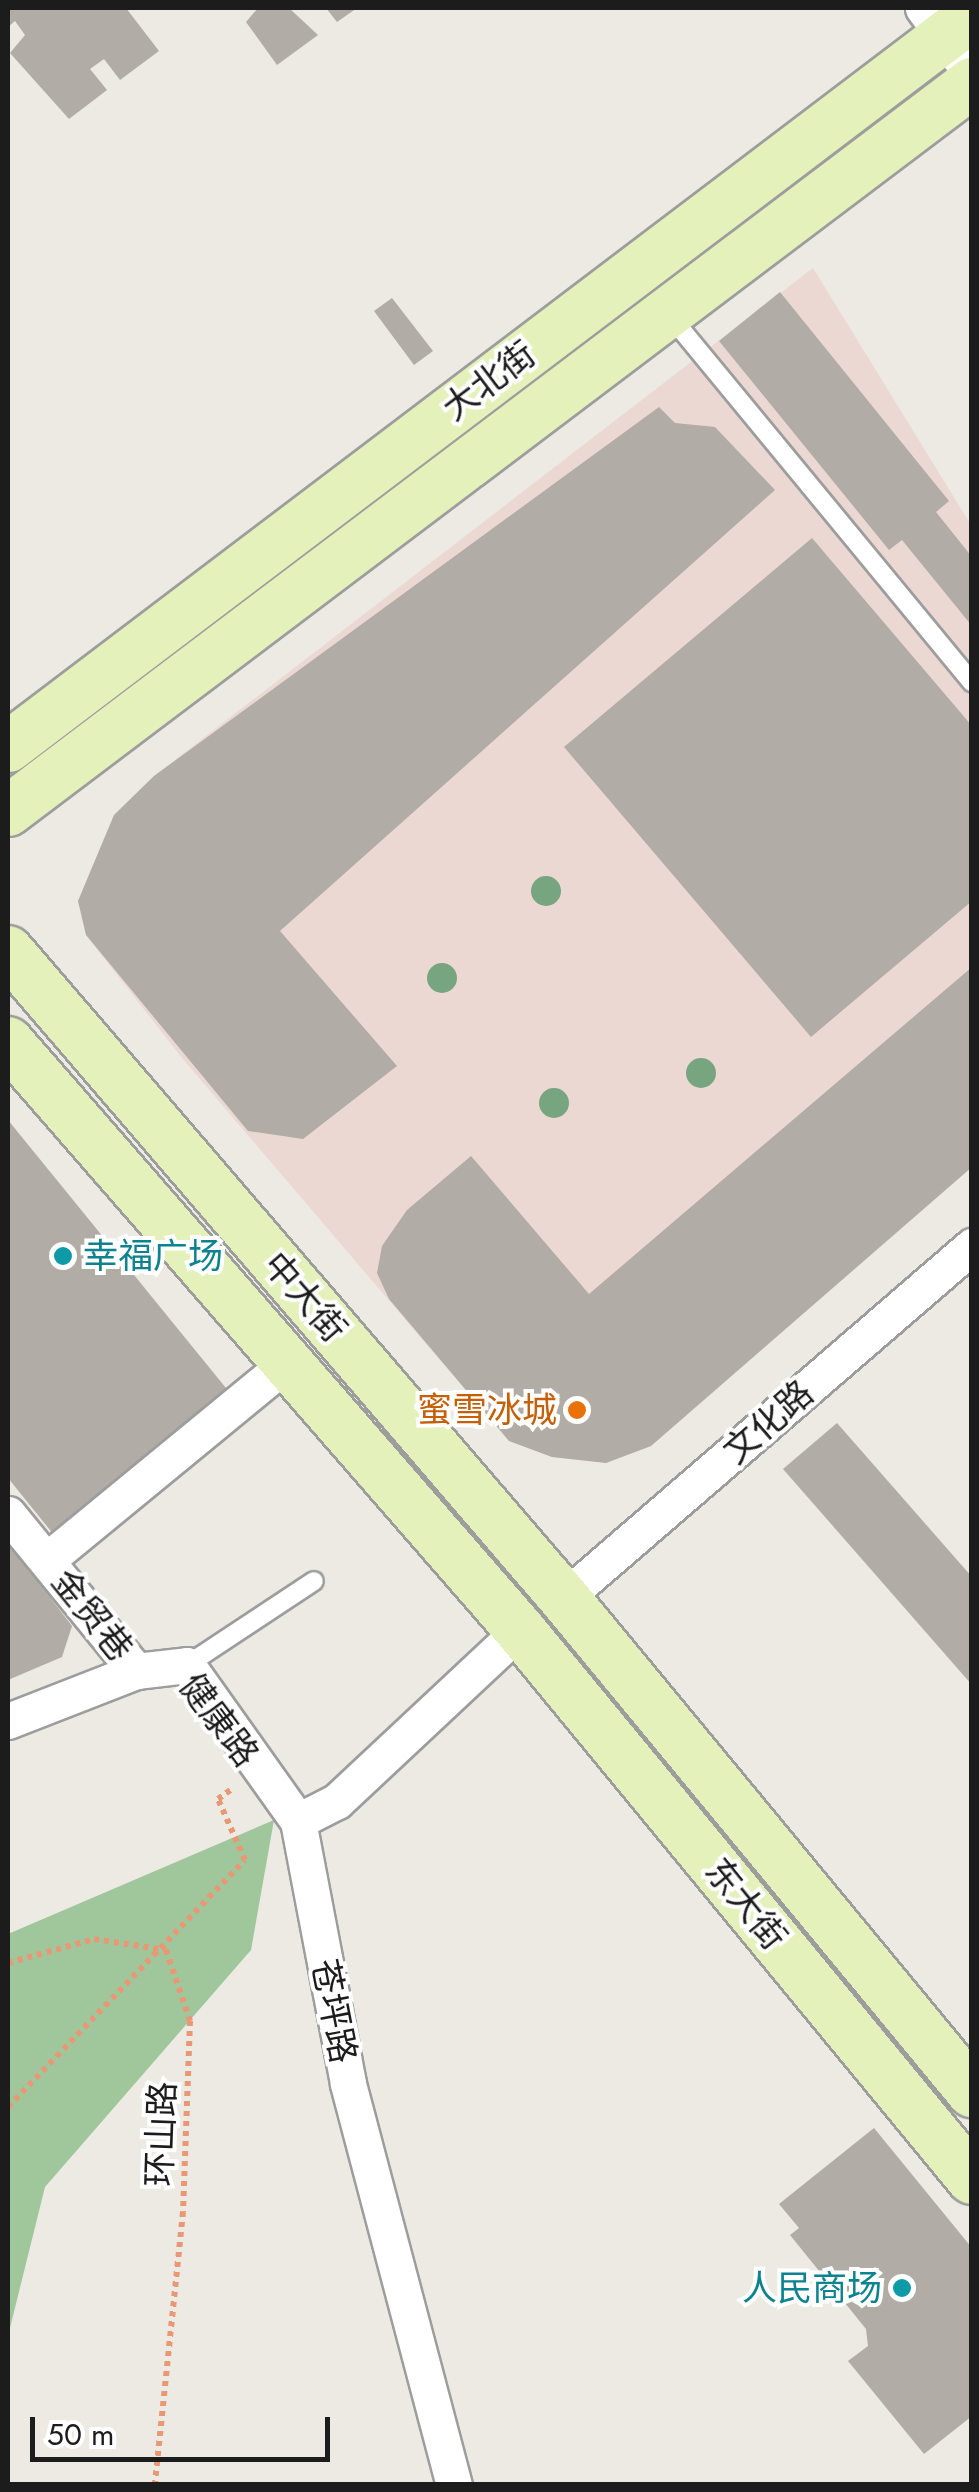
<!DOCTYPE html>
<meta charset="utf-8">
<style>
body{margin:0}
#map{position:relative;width:979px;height:2492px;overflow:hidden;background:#eceae2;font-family:Jost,"Noto Sans SC",sans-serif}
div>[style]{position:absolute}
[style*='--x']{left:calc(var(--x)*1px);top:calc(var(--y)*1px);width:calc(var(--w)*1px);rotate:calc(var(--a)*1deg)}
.commercial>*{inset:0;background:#ebd8d3}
.forest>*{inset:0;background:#a0c79c}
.building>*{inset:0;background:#b1aca5}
.path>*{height:6px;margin-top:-3px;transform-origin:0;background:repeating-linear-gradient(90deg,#e99876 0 5px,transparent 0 10px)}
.roads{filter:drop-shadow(2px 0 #9d9d9d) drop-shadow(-2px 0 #9d9d9d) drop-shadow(0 2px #9d9d9d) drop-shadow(0 -2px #9d9d9d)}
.lane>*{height:18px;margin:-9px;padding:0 9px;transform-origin:9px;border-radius:9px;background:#fff}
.street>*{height:35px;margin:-17.5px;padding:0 17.5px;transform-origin:17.5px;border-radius:17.5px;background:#fff}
.secondary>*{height:50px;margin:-25px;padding:0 25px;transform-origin:25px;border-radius:25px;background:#e4f1bb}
.trees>*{width:30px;height:30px;margin:-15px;border-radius:50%;background:#77a57f}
.dots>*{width:28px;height:28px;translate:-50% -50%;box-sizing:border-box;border:5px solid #fff;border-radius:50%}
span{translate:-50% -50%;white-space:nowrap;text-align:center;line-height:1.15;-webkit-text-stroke:8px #fff;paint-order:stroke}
.street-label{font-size:35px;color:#1c1c1c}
.culture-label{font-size:35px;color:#0d838f}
.left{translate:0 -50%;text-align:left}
.right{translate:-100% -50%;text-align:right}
.food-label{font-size:35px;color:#c56008}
.frame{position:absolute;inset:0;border:10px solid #1c1c1c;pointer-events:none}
.scale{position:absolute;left:30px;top:2417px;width:300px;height:45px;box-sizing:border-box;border:5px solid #1c1c1c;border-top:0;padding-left:12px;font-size:30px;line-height:35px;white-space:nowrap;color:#1c1c1c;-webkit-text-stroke:8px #fff;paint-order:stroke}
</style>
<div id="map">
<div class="commercial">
<i style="clip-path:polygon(813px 268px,971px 525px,971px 1167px,651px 1446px,606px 1463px,552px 1457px,509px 1441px,182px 1058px,86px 935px,78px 901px,114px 815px,154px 776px)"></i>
</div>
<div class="forest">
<i style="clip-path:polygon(274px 1820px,251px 1950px,45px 2187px,8px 2336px,8px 1934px)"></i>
</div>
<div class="building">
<i style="clip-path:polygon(8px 8px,126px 8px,159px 51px,120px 80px,104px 59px,90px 69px,107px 90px,69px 119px,10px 53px,25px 35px,15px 21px,8px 27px)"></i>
<i style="clip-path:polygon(258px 8px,289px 8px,318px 35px,277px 65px,246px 22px)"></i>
<i style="clip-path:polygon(326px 8px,357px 8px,337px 22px)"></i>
<i style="clip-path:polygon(780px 292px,949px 501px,936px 512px,972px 557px,972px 626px,902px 540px,889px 550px,719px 341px)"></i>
<i style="clip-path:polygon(392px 298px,433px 351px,414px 365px,374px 311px)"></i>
<i style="clip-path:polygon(659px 407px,675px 423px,715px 427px,775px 490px,280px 931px,397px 1066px,303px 1139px,248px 1131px,86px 935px,78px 901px,114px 815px,154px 776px)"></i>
<i style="clip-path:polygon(812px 538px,972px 726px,972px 901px,811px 1037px,564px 747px)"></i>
<i style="clip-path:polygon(972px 967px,972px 1167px,651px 1446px,606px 1463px,552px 1457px,509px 1441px,389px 1299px,377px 1273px,382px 1246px,407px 1210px,471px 1156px,589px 1294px)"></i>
<i style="clip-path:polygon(8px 1120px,230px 1393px,54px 1535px,8px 1478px)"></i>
<i style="clip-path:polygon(837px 1423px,972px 1577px,972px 1685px,783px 1469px)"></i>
<i style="clip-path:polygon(8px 1543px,72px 1626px,62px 1657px,8px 1680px)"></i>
<i style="clip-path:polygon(874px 2128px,972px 2248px,972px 2416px,924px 2454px,848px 2361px,868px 2346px,866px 2329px,790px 2235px,799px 2228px,779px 2204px)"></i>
</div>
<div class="path">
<i style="--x:8;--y:1963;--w:89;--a:-15.6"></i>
<i style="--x:94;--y:1939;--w:73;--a:8.7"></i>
<i style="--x:166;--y:1950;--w:75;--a:71.3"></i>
<i style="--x:190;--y:2021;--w:191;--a:92.1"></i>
<i style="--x:183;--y:2212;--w:273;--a:95.9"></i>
<i style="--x:8;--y:2107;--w:342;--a:-46.2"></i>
<i style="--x:245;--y:1860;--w:67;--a:-113.9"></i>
<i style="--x:218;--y:1799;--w:17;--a:-36"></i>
</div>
<div class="roads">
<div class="lane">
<i style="--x:670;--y:316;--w:475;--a:50.5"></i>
<i style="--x:187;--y:1665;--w:152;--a:-33.5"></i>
</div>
<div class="street">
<i style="--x:923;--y:8;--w:83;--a:53.8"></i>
<i style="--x:8;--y:1514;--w:203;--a:50.8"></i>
<i style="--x:47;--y:1560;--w:313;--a:-39.4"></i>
<i style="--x:564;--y:1598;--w:539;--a:-40.79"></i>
<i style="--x:8;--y:1721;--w:137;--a:-21.3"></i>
<i style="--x:136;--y:1671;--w:51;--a:-6.7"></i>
<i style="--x:187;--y:1665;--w:191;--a:54.6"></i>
<i style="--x:298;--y:1821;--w:268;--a:79.2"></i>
<i style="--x:348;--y:2084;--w:414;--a:75.2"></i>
<i style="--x:298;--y:1821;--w:44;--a:-27.1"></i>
<i style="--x:337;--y:1801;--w:250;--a:-43.1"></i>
</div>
<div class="secondary">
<i style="--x:8;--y:747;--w:1210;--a:-37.17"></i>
<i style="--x:8;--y:811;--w:1208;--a:-37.06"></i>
<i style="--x:8;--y:951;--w:853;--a:49.33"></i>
<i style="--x:564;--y:1598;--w:641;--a:50.45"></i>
<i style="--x:8;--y:1042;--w:780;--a:48.95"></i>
<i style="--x:520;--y:1630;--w:711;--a:50.53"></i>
</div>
</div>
<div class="trees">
<i style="left:546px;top:891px"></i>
<i style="left:442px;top:978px"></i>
<i style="left:701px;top:1073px"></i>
<i style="left:554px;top:1103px"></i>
</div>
<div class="dots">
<i style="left:63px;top:1256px;background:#0f9aa8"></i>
<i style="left:577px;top:1410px;background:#e8710a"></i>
<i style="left:902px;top:2288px;background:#0f9aa8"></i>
</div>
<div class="street-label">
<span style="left:489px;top:381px;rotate:-37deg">大北街</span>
<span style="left:305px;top:1297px;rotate:49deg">中大街</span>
<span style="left:768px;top:1422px;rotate:-41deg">文化路</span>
<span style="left:92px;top:1615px;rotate:51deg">金贸巷</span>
<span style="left:219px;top:1720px;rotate:53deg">健康路</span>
<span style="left:746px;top:1904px;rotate:51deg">东大街</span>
<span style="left:334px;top:2011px;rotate:79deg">苍坪路</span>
<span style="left:161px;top:2134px;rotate:-88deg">环山路</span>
</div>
<div class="culture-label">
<span class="left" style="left:83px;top:1256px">幸福广场</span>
<span class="right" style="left:882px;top:2288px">人民商场</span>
</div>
<div class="food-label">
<span class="right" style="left:557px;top:1410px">蜜雪冰城</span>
</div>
<div class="frame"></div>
<div class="scale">50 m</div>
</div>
